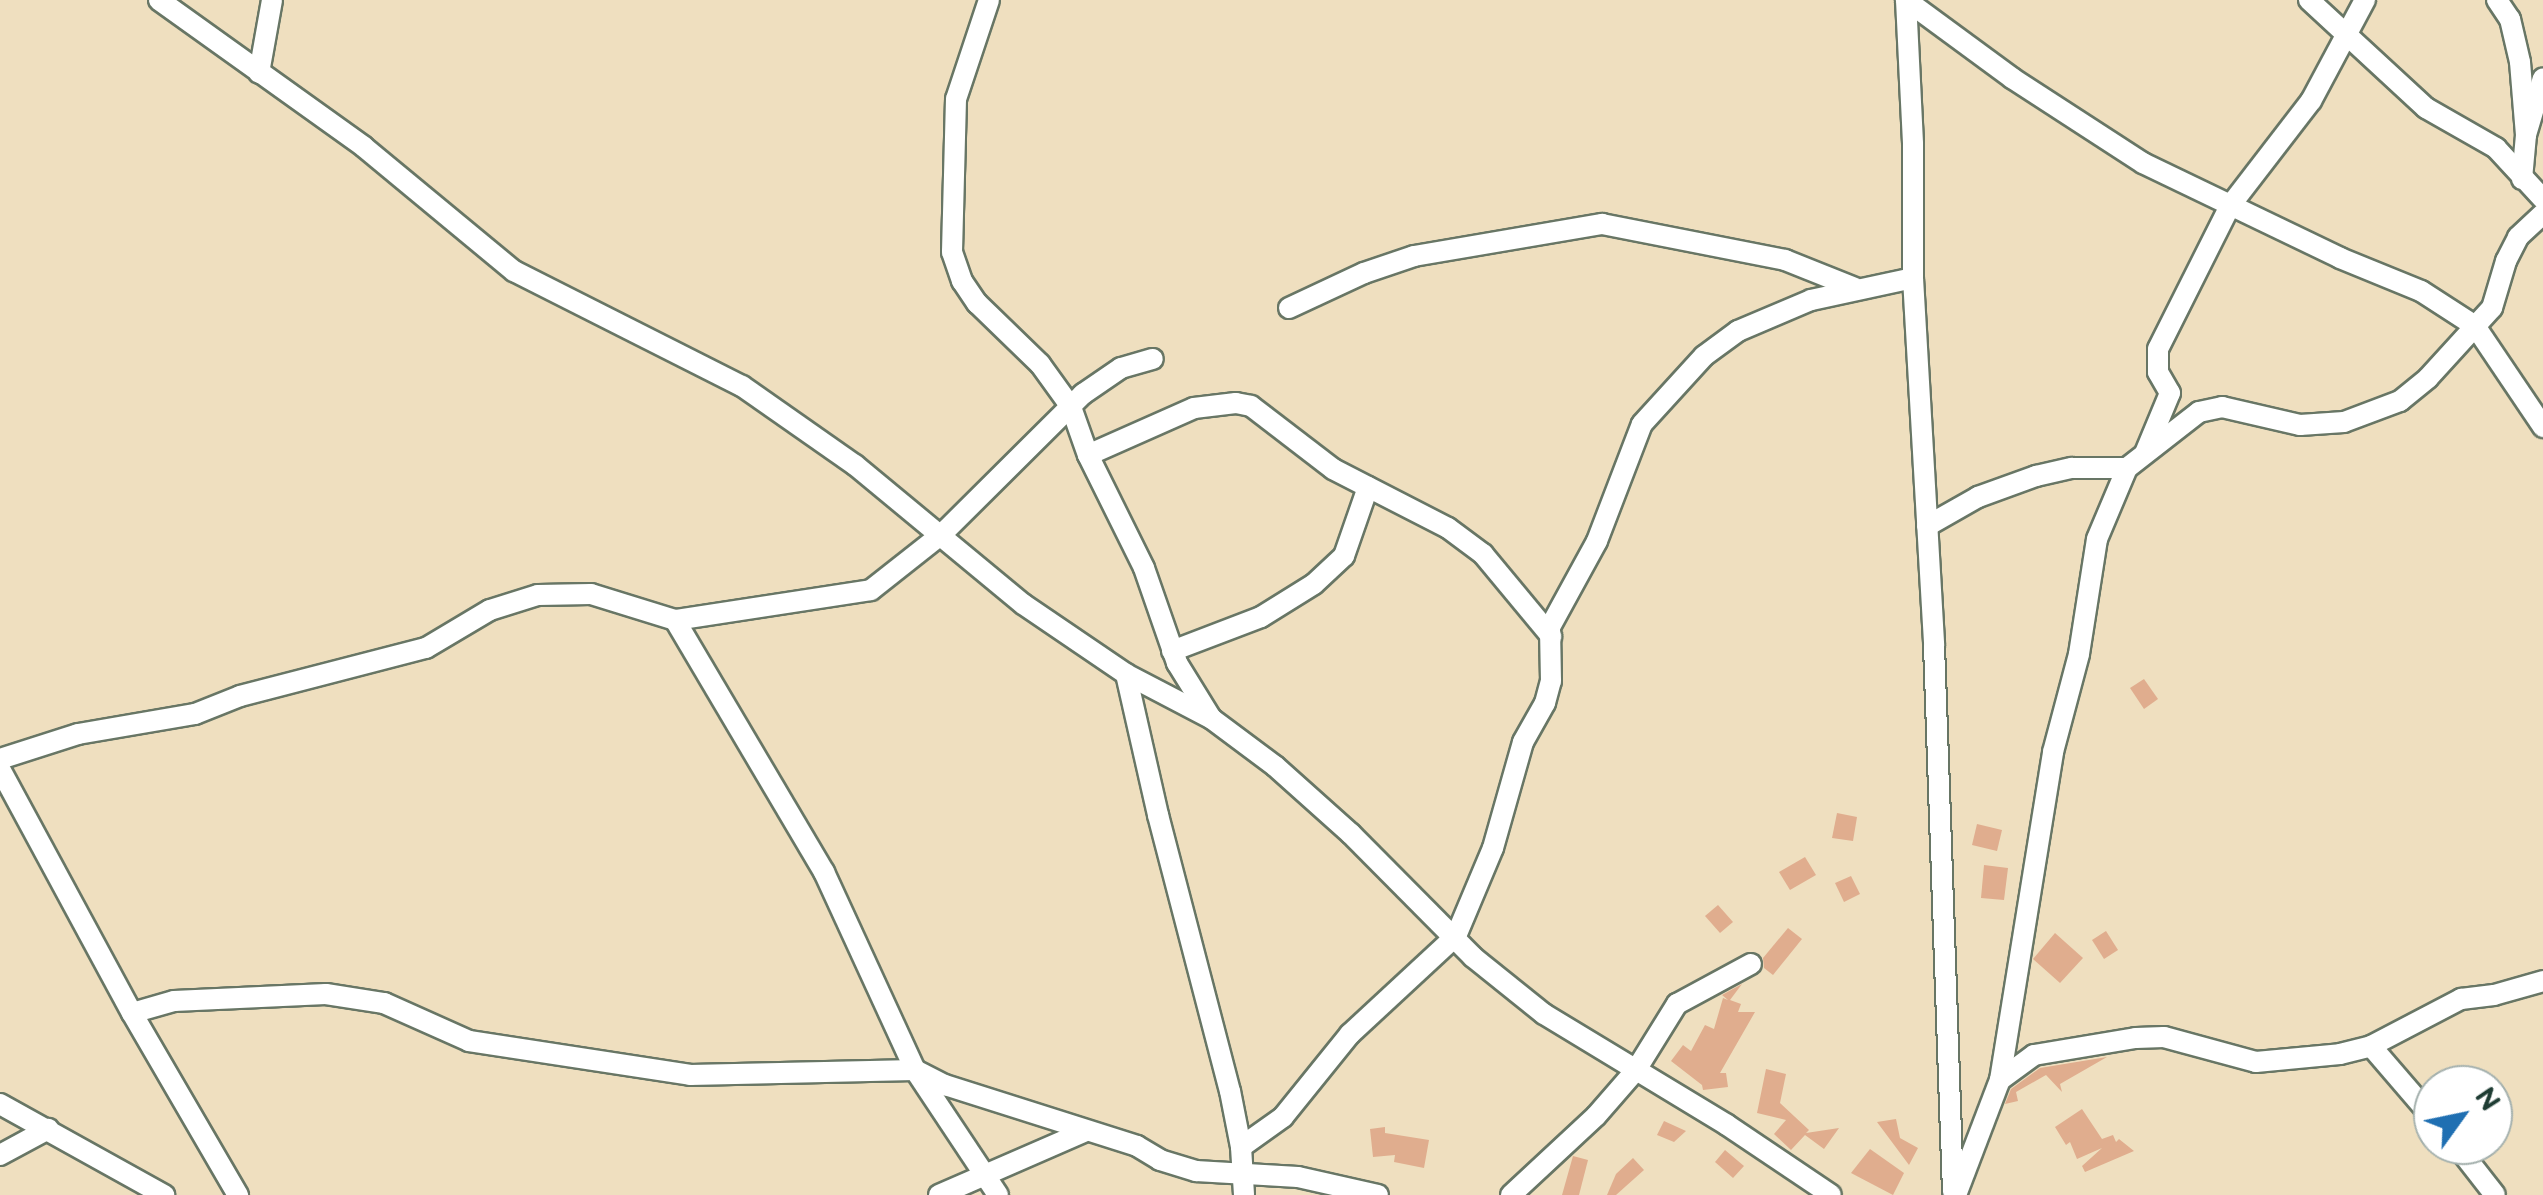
<!DOCTYPE html>
<style>
body{margin:0}
#map{position:relative;width:2543px;height:1195px;overflow:hidden;background:#efdfbf;font-family:"Balsamiq Sans",sans-serif}
div>[style]{position:absolute}
[style*='--x']{left:calc(var(--x)*1px);top:calc(var(--y)*1px);width:calc(var(--w)*1px);rotate:calc(var(--a)*1deg)}
.building>*{inset:0;background:#e0ad8e}
.roads{filter:drop-shadow(2px 0 #687665) drop-shadow(-2px 0 #687665) drop-shadow(0 2px #687665) drop-shadow(0 -2px #687665)}
.minor>*{height:20px;margin:-10px;padding:0 10px;transform-origin:10px;border-radius:10px;background:#fff}
span{translate:-50% -50%;white-space:nowrap;text-align:center;line-height:1.15;-webkit-text-stroke:10px #fff;paint-order:stroke}
.north{position:absolute;left:2413px;top:1065px;width:100px;height:100px;box-sizing:border-box;background:#fff;border:2px solid #a5b1ae;border-radius:50%;rotate:57deg;font-size:28px;font-weight:700;line-height:40px;text-align:center;color:#1f3d34}
.north::after{content:'';display:block;margin:auto;width:35px;height:45px;background:#1f6fb2;clip-path:polygon(50% 0,100% 100%,50% 72%,0 100%)}
</style>
<div id="map">
<div class="building">
<i style="clip-path:polygon(2144px 679px,2158px 699px,2144px 709px,2130px 688px)"></i>
<i style="clip-path:polygon(1837px 813px,1857px 817px,1853px 841px,1832px 838px)"></i>
<i style="clip-path:polygon(1977px 824px,2002px 830px,1997px 851px,1972px 845px)"></i>
<i style="clip-path:polygon(1805px 857px,1816px 875px,1790px 890px,1779px 872px)"></i>
<i style="clip-path:polygon(1984px 865px,2008px 868px,2004px 900px,1981px 898px)"></i>
<i style="clip-path:polygon(1851px 876px,1860px 894px,1844px 902px,1835px 883px)"></i>
<i style="clip-path:polygon(1718px 905px,1733px 922px,1720px 933px,1705px 916px)"></i>
<i style="clip-path:polygon(1788px 928px,1802px 939px,1773px 975px,1764px 968px,1763px 958px)"></i>
<i style="clip-path:polygon(2106px 931px,2118px 950px,2104px 959px,2092px 940px)"></i>
<i style="clip-path:polygon(2055px 933px,2083px 958px,2060px 983px,2033px 959px)"></i>
<i style="clip-path:polygon(1742px 984px,1730px 1000px,1741px 1004px,1738px 1012px,1755px 1012px,1720px 1073px,1726px 1073px,1728px 1087px,1703px 1090px,1702px 1085px,1671px 1061px,1683px 1045px,1691px 1051px,1705px 1025px,1714px 1029px,1723px 998px,1728px 1000px,1722px 995px)"></i>
<i style="clip-path:polygon(2107px 1057px,2060px 1084px,2062px 1092px,2046px 1075px,2016px 1092px,2018px 1101px,2005px 1104px,2011px 1089px,2040px 1068px)"></i>
<i style="clip-path:polygon(1766px 1069px,1786px 1074px,1780px 1103px,1809px 1130px,1806px 1133px,1839px 1128px,1824px 1149px,1805px 1135px,1791px 1150px,1774px 1134px,1786px 1120px,1757px 1113px)"></i>
<i style="clip-path:polygon(2082px 1109px,2102px 1139px,2113px 1135px,2116px 1142px,2119px 1139px,2134px 1151px,2085px 1172px,2082px 1166px,2102px 1148px,2077px 1159px,2070px 1142px,2066px 1145px,2055px 1127px)"></i>
<i style="clip-path:polygon(1896px 1119px,1900px 1138px,1918px 1148px,1909px 1165px,1877px 1122px)"></i>
<i style="clip-path:polygon(1664px 1121px,1686px 1131px,1674px 1142px,1657px 1135px)"></i>
<i style="clip-path:polygon(1385px 1127px,1385px 1133px,1429px 1140px,1424px 1168px,1394px 1162px,1395px 1155px,1373px 1157px,1370px 1129px)"></i>
<i style="clip-path:polygon(1870px 1149px,1904px 1173px,1893px 1195px,1851px 1173px)"></i>
<i style="clip-path:polygon(1725px 1150px,1744px 1166px,1733px 1178px,1715px 1162px)"></i>
<i style="clip-path:polygon(1573px 1156px,1588px 1160px,1579px 1195px,1562px 1195px)"></i>
<i style="clip-path:polygon(1633px 1158px,1644px 1170px,1616px 1195px,1607px 1195px,1616px 1174px)"></i>
</div>
<div class="roads">
<div class="minor">
<i style="--x:159;--y:0;--w:252;--a:35.6"></i>
<i style="--x:364;--y:147;--w:195;--a:39.6"></i>
<i style="--x:514;--y:271;--w:255;--a:26.8"></i>
<i style="--x:742;--y:386;--w:138;--a:35"></i>
<i style="--x:855;--y:465;--w:218;--a:39.6"></i>
<i style="--x:1023;--y:604;--w:125;--a:34.2"></i>
<i style="--x:1126;--y:674;--w:97;--a:27.6"></i>
<i style="--x:1212;--y:719;--w:79;--a:36.7"></i>
<i style="--x:1275;--y:766;--w:102;--a:41.8"></i>
<i style="--x:1351;--y:834;--w:173;--a:45.2"></i>
<i style="--x:1473;--y:957;--w:91;--a:38.8"></i>
<i style="--x:1544;--y:1014;--w:214;--a:31.2"></i>
<i style="--x:1727;--y:1125;--w:125;--a:33.9"></i>
<i style="--x:989;--y:0;--w:104;--a:108.4"></i>
<i style="--x:956;--y:99;--w:153;--a:91.5"></i>
<i style="--x:952;--y:252;--w:31;--a:71"></i>
<i style="--x:962;--y:281;--w:27;--a:56"></i>
<i style="--x:977;--y:303;--w:88;--a:44.1"></i>
<i style="--x:1040;--y:364;--w:53;--a:54.2"></i>
<i style="--x:1071;--y:407;--w:51;--a:70.5"></i>
<i style="--x:1088;--y:455;--w:126;--a:63.6"></i>
<i style="--x:1144;--y:568;--w:101;--a:70.8"></i>
<i style="--x:1177;--y:663;--w:65;--a:58.3"></i>
<i style="--x:1906;--y:0;--w:144;--a:87.2"></i>
<i style="--x:1913;--y:144;--w:134;--a:90"></i>
<i style="--x:1913;--y:278;--w:368;--a:86.7"></i>
<i style="--x:1934;--y:645;--w:547;--a:88.01"></i>
<i style="--x:1906;--y:0;--w:132;--a:36.3"></i>
<i style="--x:2012;--y:78;--w:156;--a:33"></i>
<i style="--x:2143;--y:163;--w:219;--a:25.7"></i>
<i style="--x:2340;--y:258;--w:87;--a:22.2"></i>
<i style="--x:2421;--y:291;--w:64;--a:32.9"></i>
<i style="--x:2475;--y:326;--w:122;--a:56"></i>
<i style="--x:2309;--y:0;--w:159;--a:42.7"></i>
<i style="--x:2426;--y:108;--w:81;--a:29.7"></i>
<i style="--x:2496;--y:148;--w:69;--a:47.3"></i>
<i style="--x:2497;--y:0;--w:23;--a:56"></i>
<i style="--x:2510;--y:19;--w:44;--a:76.9"></i>
<i style="--x:2520;--y:62;--w:73;--a:85.3"></i>
<i style="--x:259;--y:73;--w:74;--a:-79.9"></i>
<i style="--x:2522;--y:179;--w:44;--a:-84.8"></i>
<i style="--x:2526;--y:135;--w:59;--a:-73.4"></i>
<i style="--x:1289;--y:308;--w:83;--a:-25"></i>
<i style="--x:1364;--y:273;--w:53;--a:-18.8"></i>
<i style="--x:1414;--y:256;--w:191;--a:-9.7"></i>
<i style="--x:1602;--y:224;--w:187;--a:11.1"></i>
<i style="--x:1785;--y:260;--w:75;--a:21.8"></i>
<i style="--x:2145;--y:453;--w:65;--a:-67.4"></i>
<i style="--x:2170;--y:393;--w:24;--a:-120"></i>
<i style="--x:2158;--y:372;--w:23;--a:-90"></i>
<i style="--x:2158;--y:349;--w:160;--a:-63.3"></i>
<i style="--x:2230;--y:206;--w:133;--a:-52.4"></i>
<i style="--x:2311;--y:101;--w:115;--a:-61.9"></i>
<i style="--x:1088;--y:455;--w:116;--a:-23.9"></i>
<i style="--x:1194;--y:408;--w:42;--a:-6.8"></i>
<i style="--x:1236;--y:403;--w:15;--a:11"></i>
<i style="--x:1251;--y:406;--w:103;--a:37.5"></i>
<i style="--x:1333;--y:469;--w:129;--a:27.2"></i>
<i style="--x:1448;--y:528;--w:44;--a:36.6"></i>
<i style="--x:1483;--y:554;--w:107;--a:50.3"></i>
<i style="--x:1927;--y:526;--w:59;--a:-29.6"></i>
<i style="--x:1978;--y:497;--w:62;--a:-19.9"></i>
<i style="--x:2036;--y:476;--w:37;--a:-13"></i>
<i style="--x:2072;--y:468;--w:55;--a:0"></i>
<i style="--x:675;--y:620;--w:293;--a:59.4"></i>
<i style="--x:824;--y:872;--w:218;--a:65.3"></i>
<i style="--x:915;--y:1070;--w:150;--a:56.4"></i>
<i style="--x:1172;--y:651;--w:95;--a:-20.9"></i>
<i style="--x:1261;--y:617;--w:62;--a:-31.9"></i>
<i style="--x:1314;--y:584;--w:41;--a:-43"></i>
<i style="--x:1344;--y:556;--w:73;--a:-70.8"></i>
<i style="--x:1126;--y:674;--w:145;--a:77.2"></i>
<i style="--x:1158;--y:815;--w:285;--a:75.4"></i>
<i style="--x:1230;--y:1091;--w:57;--a:78.9"></i>
<i style="--x:1241;--y:1147;--w:48;--a:86.4"></i>
<i style="--x:0;--y:759;--w:82;--a:-17.8"></i>
<i style="--x:78;--y:734;--w:119;--a:-9.7"></i>
<i style="--x:195;--y:714;--w:48;--a:-21.8"></i>
<i style="--x:240;--y:696;--w:192;--a:-14.5"></i>
<i style="--x:426;--y:648;--w:74;--a:-30.7"></i>
<i style="--x:490;--y:610;--w:50;--a:-17.4"></i>
<i style="--x:538;--y:595;--w:53;--a:-1.1"></i>
<i style="--x:591;--y:594;--w:88;--a:17.2"></i>
<i style="--x:675;--y:620;--w:198;--a:-8.7"></i>
<i style="--x:871;--y:590;--w:90;--a:-38.3"></i>
<i style="--x:942;--y:534;--w:199;--a:-44.8"></i>
<i style="--x:1083;--y:394;--w:46;--a:-34.4"></i>
<i style="--x:1121;--y:368;--w:33;--a:-16"></i>
<i style="--x:0;--y:769;--w:277;--a:61.6"></i>
<i style="--x:132;--y:1013;--w:211;--a:59.8"></i>
<i style="--x:132;--y:1013;--w:44;--a:-15.9"></i>
<i style="--x:174;--y:1001;--w:152;--a:-2.6"></i>
<i style="--x:326;--y:994;--w:59;--a:8.8"></i>
<i style="--x:384;--y:1003;--w:93;--a:24.1"></i>
<i style="--x:469;--y:1041;--w:224;--a:8.7"></i>
<i style="--x:690;--y:1075;--w:225;--a:-1.3"></i>
<i style="--x:915;--y:1070;--w:34;--a:27"></i>
<i style="--x:945;--y:1085;--w:201;--a:17.6"></i>
<i style="--x:1137;--y:1146;--w:27;--a:31"></i>
<i style="--x:1160;--y:1160;--w:38;--a:17"></i>
<i style="--x:1196;--y:1171;--w:102;--a:3.4"></i>
<i style="--x:1298;--y:1177;--w:82;--a:12.7"></i>
<i style="--x:2371;--y:1046;--w:95;--a:49.3"></i>
<i style="--x:2000;--y:1080;--w:42;--a:-36.3"></i>
<i style="--x:2034;--y:1055;--w:103;--a:-9.5"></i>
<i style="--x:2136;--y:1038;--w:28;--a:-2"></i>
<i style="--x:2164;--y:1037;--w:95;--a:15.2"></i>
<i style="--x:2256;--y:1062;--w:84;--a:-5.4"></i>
<i style="--x:2340;--y:1054;--w:32;--a:-14"></i>
<i style="--x:2371;--y:1046;--w:102;--a:-27.6"></i>
<i style="--x:2461;--y:999;--w:33;--a:-7"></i>
<i style="--x:2494;--y:995;--w:51;--a:-15.9"></i>
<i style="--x:0;--y:1104;--w:188;--a:29"></i>
<i style="--x:2456;--y:1145;--w:63;--a:52"></i>
<i style="--x:1241;--y:1147;--w:52;--a:-35.5"></i>
<i style="--x:1283;--y:1117;--w:107;--a:-51.1"></i>
<i style="--x:1350;--y:1034;--w:144;--a:-42.8"></i>
<i style="--x:1456;--y:936;--w:95;--a:-67.2"></i>
<i style="--x:1493;--y:848;--w:110;--a:-74.2"></i>
<i style="--x:1523;--y:742;--w:45;--a:-60.6"></i>
<i style="--x:1545;--y:703;--w:23;--a:-75"></i>
<i style="--x:1551;--y:681;--w:54;--a:-91.1"></i>
<i style="--x:1550;--y:627;--w:98;--a:-61.3"></i>
<i style="--x:1597;--y:541;--w:125;--a:-69"></i>
<i style="--x:1642;--y:424;--w:92;--a:-47.6"></i>
<i style="--x:1704;--y:356;--w:42;--a:-36.3"></i>
<i style="--x:1738;--y:331;--w:79;--a:-23"></i>
<i style="--x:1811;--y:300;--w:104;--a:-12.2"></i>
<i style="--x:0;--y:1155;--w:55;--a:-28.4"></i>
<i style="--x:939;--y:1195;--w:160;--a:-23.5"></i>
<i style="--x:1511;--y:1195;--w:116;--a:-42.9"></i>
<i style="--x:1596;--y:1116;--w:61;--a:-49"></i>
<i style="--x:1636;--y:1070;--w:78;--a:-58.2"></i>
<i style="--x:1677;--y:1004;--w:84;--a:-28.4"></i>
<i style="--x:1956;--y:1195;--w:123;--a:-69.1"></i>
<i style="--x:2000;--y:1080;--w:332;--a:-80.8"></i>
<i style="--x:2053;--y:752;--w:101;--a:-75.1"></i>
<i style="--x:2079;--y:654;--w:116;--a:-81.1"></i>
<i style="--x:2097;--y:539;--w:77;--a:-67.1"></i>
<i style="--x:2127;--y:468;--w:91;--a:-37.9"></i>
<i style="--x:2199;--y:412;--w:24;--a:-12"></i>
<i style="--x:2222;--y:407;--w:80;--a:13"></i>
<i style="--x:2300;--y:425;--w:44;--a:-3.9"></i>
<i style="--x:2344;--y:422;--w:60;--a:-20.6"></i>
<i style="--x:2400;--y:401;--w:36;--a:-39"></i>
<i style="--x:2428;--y:378;--w:95;--a:-47.6"></i>
<i style="--x:2492;--y:308;--w:49;--a:-73.4"></i>
<i style="--x:2506;--y:261;--w:27;--a:-63"></i>
<i style="--x:2518;--y:237;--w:34;--a:-43"></i>
</div>
</div>
<div class="north">N</div>
</div>
